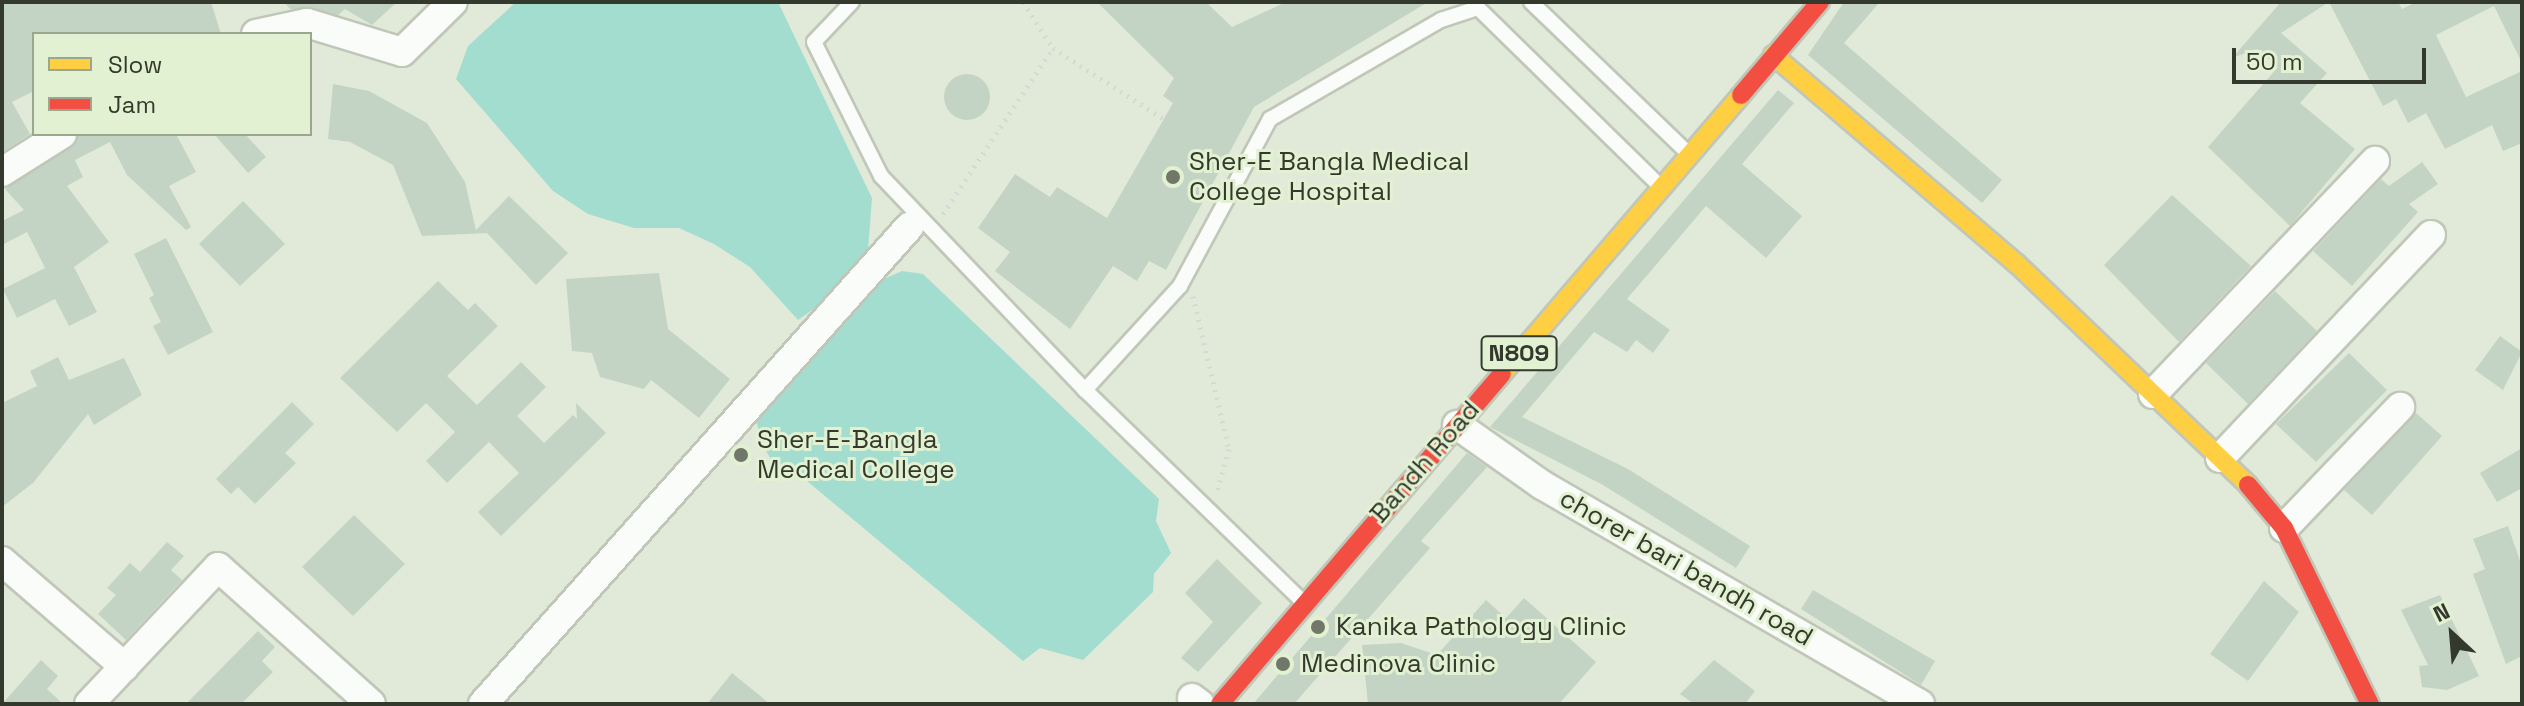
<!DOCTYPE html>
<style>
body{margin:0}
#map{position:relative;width:2524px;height:706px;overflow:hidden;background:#e1ead8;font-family:"Space Grotesk",sans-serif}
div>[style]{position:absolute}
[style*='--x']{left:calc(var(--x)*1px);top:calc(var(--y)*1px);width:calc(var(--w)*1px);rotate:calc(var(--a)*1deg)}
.water>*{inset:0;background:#a2ddcf}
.building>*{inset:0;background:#c4d4c4}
.round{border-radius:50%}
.path>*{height:5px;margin-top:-2.5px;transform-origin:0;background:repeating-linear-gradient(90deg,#d6d9d3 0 2px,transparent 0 8px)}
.roads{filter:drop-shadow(2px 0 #c0c7b9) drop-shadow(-2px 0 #c0c7b9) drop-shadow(0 2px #c0c7b9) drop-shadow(0 -2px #c0c7b9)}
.lane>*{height:14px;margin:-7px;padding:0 7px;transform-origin:7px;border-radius:7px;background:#fafcf9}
.street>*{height:28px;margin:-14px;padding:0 14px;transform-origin:14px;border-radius:14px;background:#fafcf9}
.slow>*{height:18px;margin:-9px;padding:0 9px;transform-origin:9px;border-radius:9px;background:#ffcf43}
.jam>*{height:18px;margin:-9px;padding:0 9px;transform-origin:9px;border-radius:9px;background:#f24e42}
.dots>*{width:22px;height:22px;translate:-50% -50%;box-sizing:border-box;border:4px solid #e2f1d1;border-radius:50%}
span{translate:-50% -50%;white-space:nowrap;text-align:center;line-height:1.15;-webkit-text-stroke:6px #e2f1d1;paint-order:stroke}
.shield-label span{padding:2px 6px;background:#e2f1d1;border:2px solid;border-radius:6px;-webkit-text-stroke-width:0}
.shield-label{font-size:24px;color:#34392d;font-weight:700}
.poi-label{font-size:26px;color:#34392d}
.left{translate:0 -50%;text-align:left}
.street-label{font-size:26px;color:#34392d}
.frame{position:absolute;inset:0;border:4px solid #34392d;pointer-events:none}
.legend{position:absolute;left:32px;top:32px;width:280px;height:104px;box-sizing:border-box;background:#e2f1d1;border:2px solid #9ca78f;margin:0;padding:10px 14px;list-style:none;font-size:24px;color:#34392d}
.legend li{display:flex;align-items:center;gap:16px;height:40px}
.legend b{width:40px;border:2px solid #9ca78f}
.north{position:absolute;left:2412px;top:594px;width:80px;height:80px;-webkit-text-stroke:6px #e2f1d1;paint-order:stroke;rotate:334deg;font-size:22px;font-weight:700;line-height:32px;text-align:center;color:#34392d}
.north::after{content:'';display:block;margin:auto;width:28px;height:36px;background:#34392d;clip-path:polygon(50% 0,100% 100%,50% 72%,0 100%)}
.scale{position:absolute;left:2232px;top:48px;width:194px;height:36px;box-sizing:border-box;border:4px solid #34392d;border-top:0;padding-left:10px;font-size:24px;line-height:28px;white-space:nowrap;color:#34392d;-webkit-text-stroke:6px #e2f1d1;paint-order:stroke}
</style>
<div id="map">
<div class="water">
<i style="clip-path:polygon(516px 2px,778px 2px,872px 198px,868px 250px,836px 293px,798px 320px,750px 267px,714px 244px,679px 228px,634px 228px,588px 214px,553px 191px,456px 79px,468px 46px)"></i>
<i style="clip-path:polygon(902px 271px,923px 274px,1159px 499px,1156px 521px,1171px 553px,1154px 574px,1153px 592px,1083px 660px,1040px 648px,1023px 661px,807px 481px,778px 470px,762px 445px,756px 419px,877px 282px)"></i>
</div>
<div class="building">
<i style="clip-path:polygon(2px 2px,211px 2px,221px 34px,34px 34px,34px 91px,12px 102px,30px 134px,2px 152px)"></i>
<i style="clip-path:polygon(284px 2px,397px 2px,372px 25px,345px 9px,338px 15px,290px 9px)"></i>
<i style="clip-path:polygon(1097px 2px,1206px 2px,1232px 27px,1286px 2px,1428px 2px,1254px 107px,1166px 270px,1149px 261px,1137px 281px,1113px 266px,1070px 329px,995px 271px,1010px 252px,978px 228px,1015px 174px,1050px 197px,1057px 187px,1107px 218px,1173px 103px,1163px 96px,1174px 78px)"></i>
<i style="clip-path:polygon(1844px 2px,1880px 2px,1844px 43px,2002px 180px,1982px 203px,1808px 55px)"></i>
<i style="clip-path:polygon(2281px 2px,2329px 2px,2281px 33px,2327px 73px,2300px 103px,2355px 149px,2290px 226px,2208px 147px,2278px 67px,2257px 49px,2232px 58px)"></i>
<i style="clip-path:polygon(2329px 2px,2398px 2px,2402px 9px,2416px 2px,2522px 2px,2522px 63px,2494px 6px,2436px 35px,2466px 97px,2522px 71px,2522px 143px,2503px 151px,2492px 125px,2445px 149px,2426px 113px,2408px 123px,2396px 99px,2383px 106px)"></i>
<i class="round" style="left:944px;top:74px;width:46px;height:46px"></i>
<i style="clip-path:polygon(333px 84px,369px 91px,427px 123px,465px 182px,476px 230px,509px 196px,568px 253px,536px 285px,487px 233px,422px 236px,393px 165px,350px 142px,328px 139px)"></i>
<i style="clip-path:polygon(1778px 90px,1794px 103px,1742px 164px,1802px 216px,1766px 258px,1706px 206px,1627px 299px,1670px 330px,1653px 353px,1636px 340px,1627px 352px,1594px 332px,1522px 417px,1628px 469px,1750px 546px,1736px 568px,1603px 485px,1490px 427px)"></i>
<i style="clip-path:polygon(79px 134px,176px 134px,196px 172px,169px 186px,191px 227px,186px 230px,127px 175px,110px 142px,75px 160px,83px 177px,67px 186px,109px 242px,74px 267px,97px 312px,69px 326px,55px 299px,17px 318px,3px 289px,45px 268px,27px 232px,2px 245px,2px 221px,24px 210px,5px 189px,71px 148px)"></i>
<i style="clip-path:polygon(214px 134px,245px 134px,266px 157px,248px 173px)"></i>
<i style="clip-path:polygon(2422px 162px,2438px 184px,2409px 204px,2418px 212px,2352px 286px,2313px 251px,2381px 179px,2389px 186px)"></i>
<i style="clip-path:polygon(2172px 195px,2251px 266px,2179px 342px,2104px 265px)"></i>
<i style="clip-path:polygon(243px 201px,285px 244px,240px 286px,199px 244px)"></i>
<i style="clip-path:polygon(166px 238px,213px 332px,168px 355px,153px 326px,161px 322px,149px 298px,154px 295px,134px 254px)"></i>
<i style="clip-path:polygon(659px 273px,668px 329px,730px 379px,699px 418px,651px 380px,644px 389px,600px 377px,592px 353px,572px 351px,566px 279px)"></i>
<i style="clip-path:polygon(438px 281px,468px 310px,475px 303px,498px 326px,447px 376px,477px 405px,521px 362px,546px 387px,517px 416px,544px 443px,573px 415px,577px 419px,576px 403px,606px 433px,501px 536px,478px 512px,519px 473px,489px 442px,447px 483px,426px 461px,455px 432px,426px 403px,397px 432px,340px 378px)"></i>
<i style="clip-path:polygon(2275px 291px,2317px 331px,2248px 404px,2206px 363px)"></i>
<i style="clip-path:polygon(2500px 336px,2522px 352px,2503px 390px,2475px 370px)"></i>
<i style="clip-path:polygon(2349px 353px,2387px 390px,2316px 462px,2276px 424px)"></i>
<i style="clip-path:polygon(58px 357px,69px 380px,124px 358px,142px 395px,94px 425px,88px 414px,33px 483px,2px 507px,2px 403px,37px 386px,30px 371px)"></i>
<i style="clip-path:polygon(292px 402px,314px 424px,285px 453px,296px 463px,255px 504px,238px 487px,231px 494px,216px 479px)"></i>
<i style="clip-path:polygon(2416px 413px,2442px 436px,2372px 515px,2344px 490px)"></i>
<i style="clip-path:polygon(2522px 448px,2522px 488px,2497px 502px,2480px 473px)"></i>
<i style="clip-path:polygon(1467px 453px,1487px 467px,1421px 541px,1430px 548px,1294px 704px,1253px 704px)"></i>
<i style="clip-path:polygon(354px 515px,405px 564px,353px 616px,302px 567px)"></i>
<i style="clip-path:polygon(2508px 526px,2522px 567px,2522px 656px,2506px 664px,2473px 574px,2485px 569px,2473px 539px)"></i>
<i style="clip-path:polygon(167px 542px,184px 556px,171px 570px,182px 580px,126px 640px,98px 614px,116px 595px,107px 588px,130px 563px,140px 572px)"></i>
<i style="clip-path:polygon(1217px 559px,1262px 603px,1198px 672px,1181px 658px,1213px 622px,1185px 593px)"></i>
<i style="clip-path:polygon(2264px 581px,2299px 612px,2248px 681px,2210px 654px)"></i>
<i style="clip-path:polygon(1813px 590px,1935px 661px,1921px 685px,1801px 609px)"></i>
<i style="clip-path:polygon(2440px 595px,2479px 676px,2447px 690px,2422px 687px,2419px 666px,2428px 665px,2401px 610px)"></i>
<i style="clip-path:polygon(1524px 598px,1596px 662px,1559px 704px,1368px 704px,1362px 645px,1401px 643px,1437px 655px,1486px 600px,1506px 618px)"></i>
<i style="clip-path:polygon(258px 631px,275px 647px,262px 661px,273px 672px,241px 704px,186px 704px)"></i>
<i style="clip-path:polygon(41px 660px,58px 676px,47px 689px,63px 704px,2px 704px)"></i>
<i style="clip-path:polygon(1714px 660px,1755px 691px,1745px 704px,1694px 704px,1680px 694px)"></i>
<i style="clip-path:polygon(732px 673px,770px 704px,707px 704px)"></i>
</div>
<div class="path">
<i style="--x:1023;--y:2;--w:55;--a:56.9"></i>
<i style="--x:1053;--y:48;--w:132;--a:32.6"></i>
<i style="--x:943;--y:214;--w:199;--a:-56.5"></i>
<i style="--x:1193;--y:296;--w:157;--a:76.8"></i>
<i style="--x:1229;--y:449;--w:44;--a:105.9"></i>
</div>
<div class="roads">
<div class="lane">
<i style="--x:852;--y:2;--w:55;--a:133.5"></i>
<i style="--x:814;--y:42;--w:150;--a:63.4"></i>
<i style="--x:881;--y:176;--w:296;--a:46.4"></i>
<i style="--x:1085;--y:390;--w:304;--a:44.2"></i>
<i style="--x:1531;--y:2;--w:215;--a:43.9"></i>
<i style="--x:1085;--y:390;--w:141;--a:-47.6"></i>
<i style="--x:1180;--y:286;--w:190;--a:-61.7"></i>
<i style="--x:1270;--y:119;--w:198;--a:-30.1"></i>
<i style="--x:1441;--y:20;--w:39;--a:-18"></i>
<i style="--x:1478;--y:8;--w:252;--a:44.4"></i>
</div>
<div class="street">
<i style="--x:256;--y:34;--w:52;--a:-12.2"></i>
<i style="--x:307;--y:23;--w:99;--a:17"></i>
<i style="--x:402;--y:52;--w:71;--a:-44.4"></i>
<i style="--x:2;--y:172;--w:71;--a:-32.3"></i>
<i style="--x:2153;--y:394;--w:322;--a:-46.4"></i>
<i style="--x:1457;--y:425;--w:104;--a:35.2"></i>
<i style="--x:1542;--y:485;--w:437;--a:30.1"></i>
<i style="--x:2220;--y:458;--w:307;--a:-46.6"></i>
<i style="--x:2284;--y:528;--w:168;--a:-46.2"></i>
<i style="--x:2;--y:561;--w:162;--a:40.8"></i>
<i style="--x:1192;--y:698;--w:10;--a:37"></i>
<i style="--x:89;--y:704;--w:188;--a:-46.7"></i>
<i style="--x:218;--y:567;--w:205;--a:41.8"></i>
<i style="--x:483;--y:704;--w:640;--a:-48.23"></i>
</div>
<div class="slow">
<i style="--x:1773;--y:55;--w:320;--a:40.6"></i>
<i style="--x:2016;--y:263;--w:321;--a:43.7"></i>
<i style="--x:1502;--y:374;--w:367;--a:-49.4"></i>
</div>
<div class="jam">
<i style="--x:1741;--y:95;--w:122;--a:-49.7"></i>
<i style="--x:2248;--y:485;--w:56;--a:50.1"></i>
<i style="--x:2284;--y:528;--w:196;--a:64"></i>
<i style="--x:1220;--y:704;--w:434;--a:-49.5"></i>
</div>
</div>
<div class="dots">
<i style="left:1173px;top:177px;background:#717769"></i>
<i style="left:741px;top:455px;background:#717769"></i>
<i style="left:1318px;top:627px;background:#717769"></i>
<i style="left:1283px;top:664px;background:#717769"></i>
</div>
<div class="shield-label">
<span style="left:1519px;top:353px">N809</span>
</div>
<div class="poi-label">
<span class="left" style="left:1189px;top:177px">Sher-E Bangla Medical<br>College Hospital</span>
<span class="left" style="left:757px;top:455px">Sher-E-Bangla<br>Medical College</span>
<span class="left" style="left:1336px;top:627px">Kanika Pathology Clinic</span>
<span class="left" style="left:1301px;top:664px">Medinova Clinic</span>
</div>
<div class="street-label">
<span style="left:1425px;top:462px;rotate:-49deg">Bandh Road</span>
<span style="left:1686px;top:568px;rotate:30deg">chorer bari bandh road</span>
</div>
<div class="frame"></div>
<ul class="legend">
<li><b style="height:10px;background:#ffcf43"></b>Slow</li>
<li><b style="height:10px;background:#f24e42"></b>Jam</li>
</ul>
<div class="north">N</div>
<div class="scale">50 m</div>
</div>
